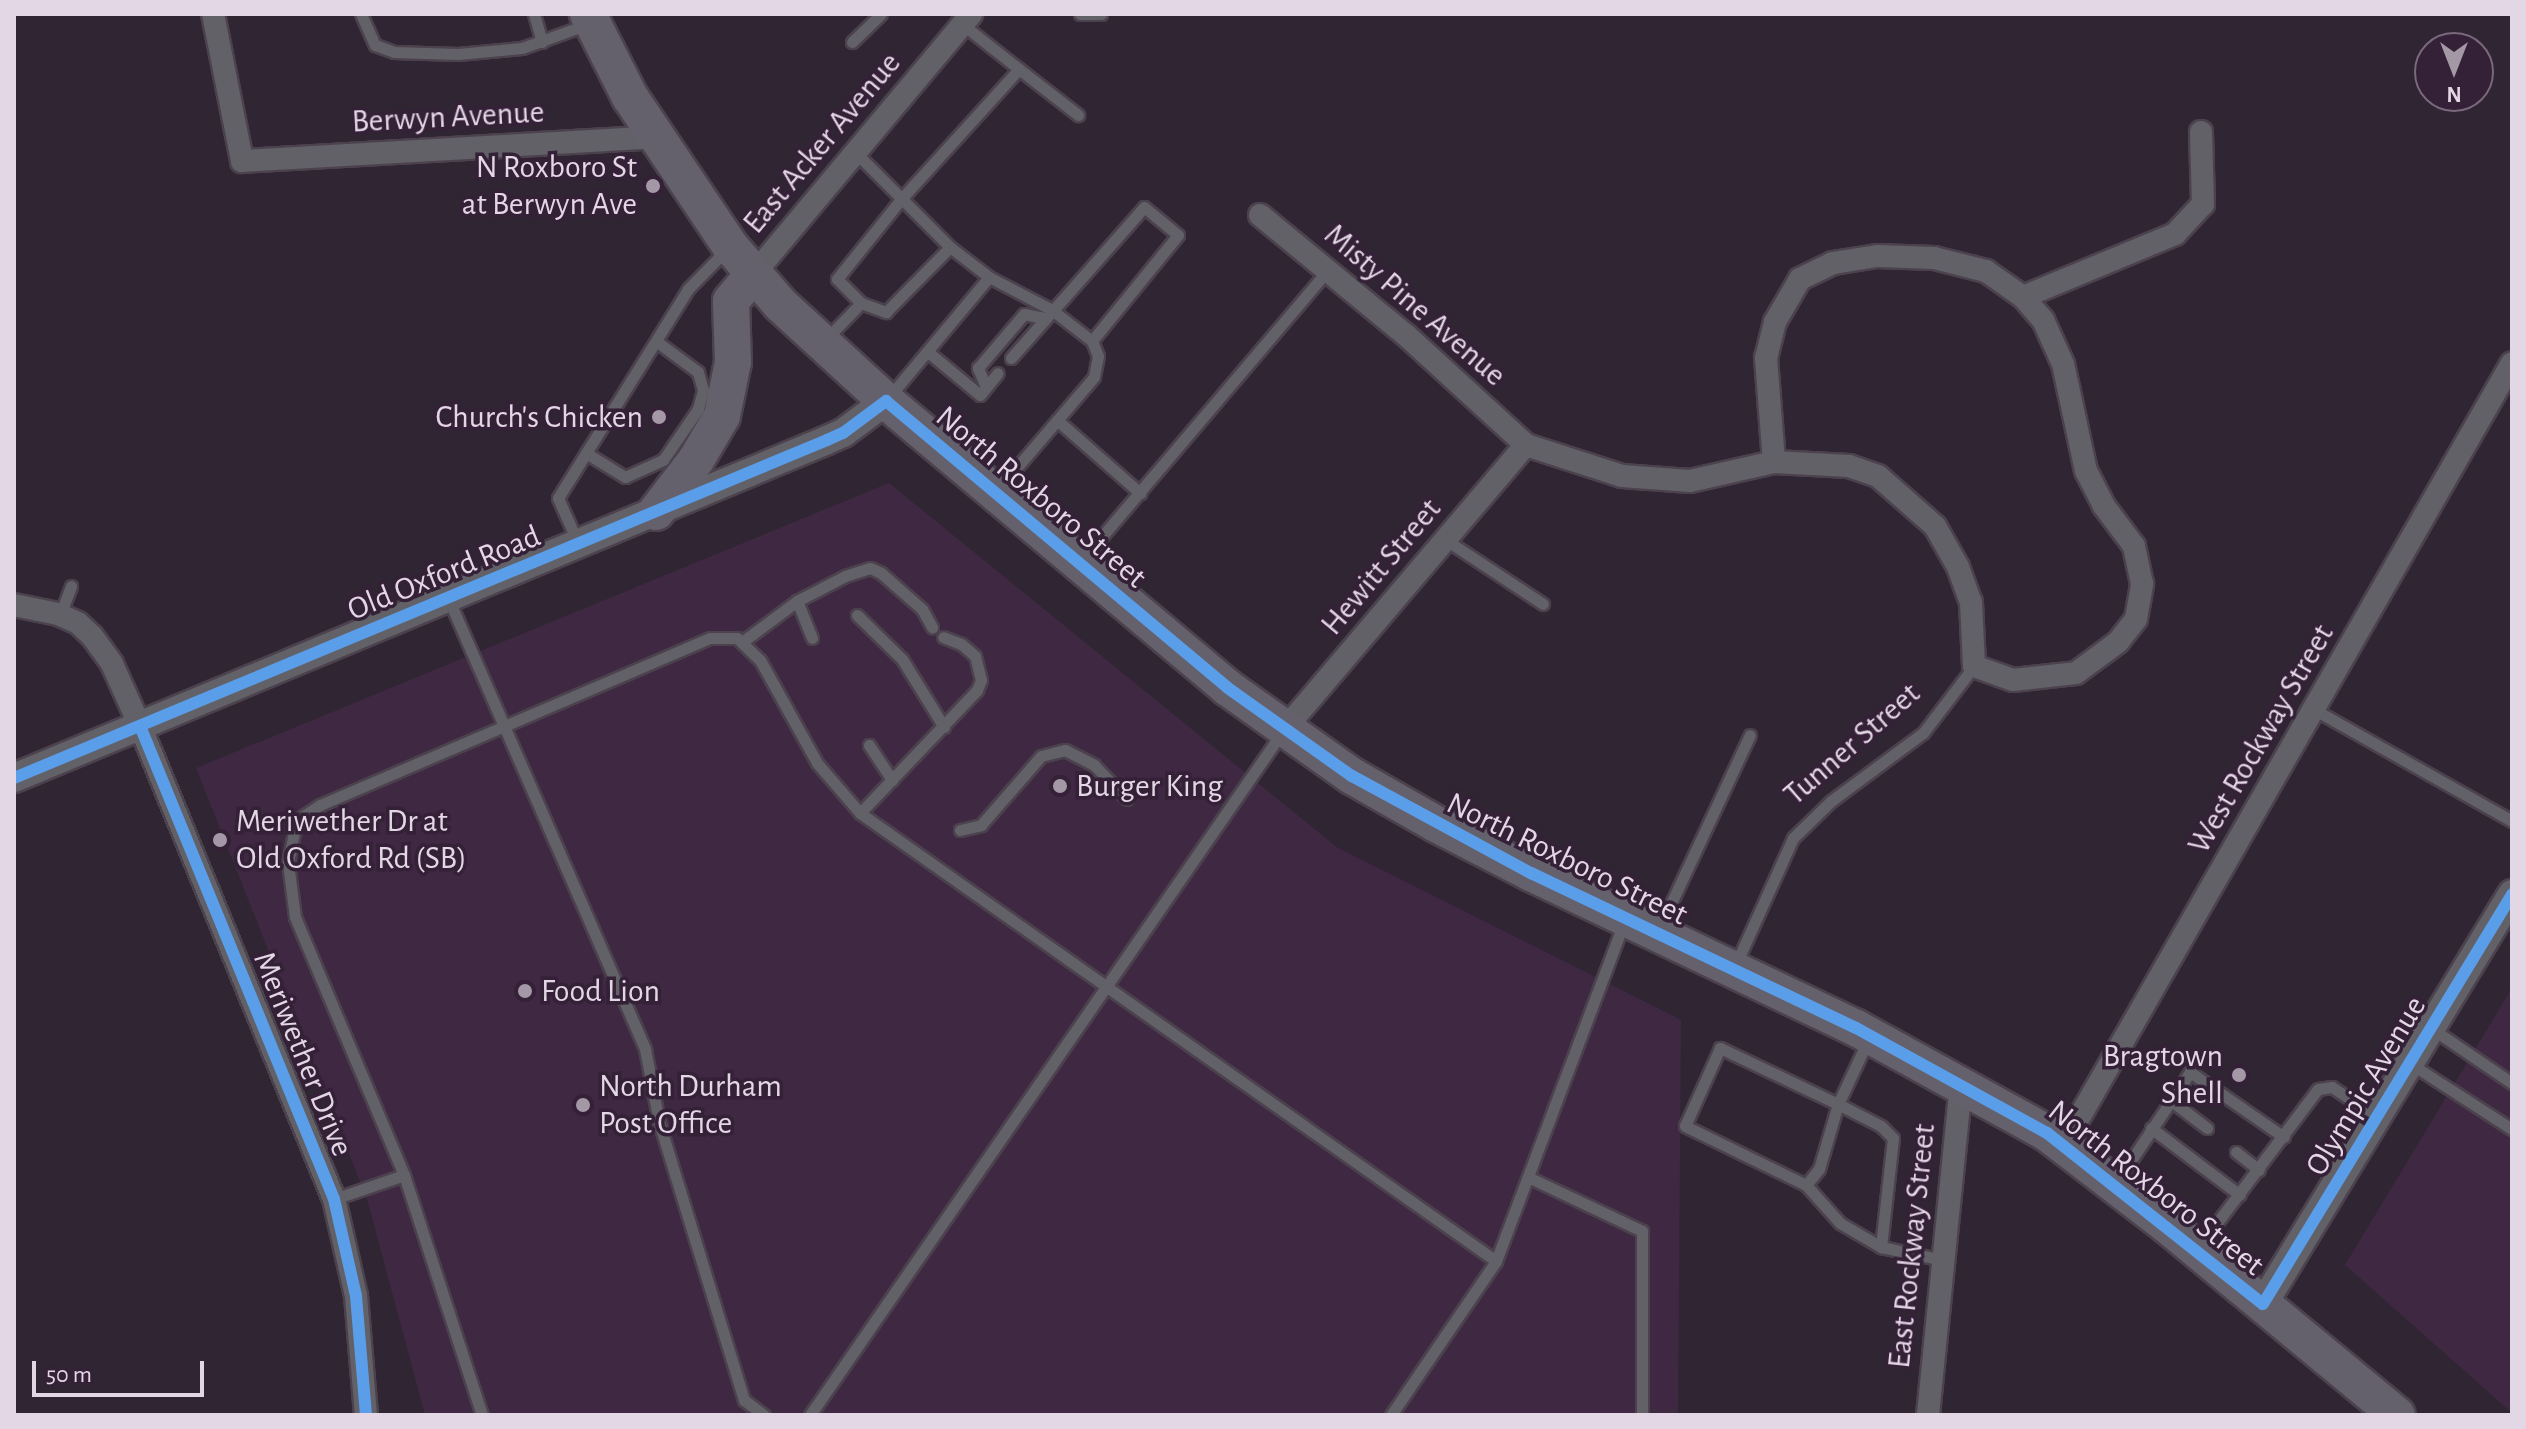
<!DOCTYPE html>
<style>
body{margin:0}
#map{position:relative;width:2526px;height:1429px;overflow:hidden;background:#302532;font-family:"Alegreya Sans",sans-serif}
div>[style]{position:absolute}
[style*='--x']{left:calc(var(--x)*1px);top:calc(var(--y)*1px);width:calc(var(--w)*1px);rotate:calc(var(--a)*1deg)}
.built>*{inset:0;background:#3f2842}
.roads{filter:drop-shadow(2px 0 #4c424e) drop-shadow(-2px 0 #4c424e) drop-shadow(0 2px #4c424e) drop-shadow(0 -2px #4c424e)}
.service>*{height:11px;margin:-5.5px;padding:0 5.5px;transform-origin:5.5px;border-radius:5.5px;background:#626168}
.minor>*{height:22px;margin:-11px;padding:0 11px;transform-origin:11px;border-radius:11px;background:#626168}
.tertiary>*{height:28px;margin:-14px;padding:0 14px;transform-origin:14px;border-radius:14px;background:#626168}
.primary>*{height:36px;margin:-18px;padding:0 18px;transform-origin:18px;border-radius:18px;background:#64616c}
.cycleway>*{height:12px;margin:-6px;padding:0 6px;transform-origin:6px;border-radius:6px;background:#5a9eea}
.dots>*{width:22px;height:22px;translate:-50% -50%;box-sizing:border-box;border:4px solid #342037;border-radius:50%}
span{translate:-50% -50%;white-space:nowrap;text-align:center;line-height:1.15;-webkit-text-stroke:7px #342037;paint-order:stroke}
.street-label{font-size:32px;color:#e3d6e5}
.poi-label{font-size:32px;color:#e3d6e5}
.right{translate:-100% -50%;text-align:right}
.left{translate:0 -50%;text-align:left}
.frame{position:absolute;inset:0;border:16px solid #e3d6e5;pointer-events:none}
.north{position:absolute;left:2414px;top:32px;width:80px;height:80px;box-sizing:border-box;background:#342037;border:2px solid #7a697d;border-radius:50%;rotate:180deg;font-size:22px;font-weight:700;line-height:32px;text-align:center;color:#e3d6e5}
.north::after{content:'';display:block;margin:auto;width:28px;height:36px;background:#a498a6;clip-path:polygon(50% 0,100% 100%,50% 72%,0 100%)}
.scale{position:absolute;left:32px;top:1361px;width:172px;height:36px;box-sizing:border-box;border:4px solid #e3d6e5;border-top:0;padding-left:10px;font-size:24px;line-height:28px;white-space:nowrap;color:#e3d6e5;-webkit-text-stroke:6px #342037;paint-order:stroke}
</style>
<div id="map">
<div class="built">
<i style="clip-path:polygon(889px 483px,1338px 848px,1681px 1020px,1678px 1415px,425px 1415px,367px 1199px,196px 768px)"></i>
<i style="clip-path:polygon(2512px 988px,2512px 1413px,2345px 1265px)"></i>
</div>
<div class="roads">
<div class="service">
<i style="--x:361;--y:14;--w:34;--a:66"></i>
<i style="--x:375;--y:45;--w:20;--a:20"></i>
<i style="--x:394;--y:52;--w:64;--a:1.8"></i>
<i style="--x:458;--y:54;--w:64;--a:-5.4"></i>
<i style="--x:522;--y:48;--w:70;--a:-20"></i>
<i style="--x:534;--y:14;--w:29;--a:74"></i>
<i style="--x:1080;--y:14;--w:21;--a:0"></i>
<i style="--x:852;--y:42;--w:40;--a:-44"></i>
<i style="--x:1019;--y:69;--w:75;--a:37.9"></i>
<i style="--x:856;--y:153;--w:133;--a:45"></i>
<i style="--x:950;--y:247;--w:49;--a:37.6"></i>
<i style="--x:989;--y:277;--w:71;--a:27.6"></i>
<i style="--x:1052;--y:310;--w:51;--a:37.8"></i>
<i style="--x:1092;--y:341;--w:16;--a:68"></i>
<i style="--x:1098;--y:356;--w:21;--a:101"></i>
<i style="--x:1094;--y:377;--w:118;--a:130.5"></i>
<i style="--x:1017;--y:467;--w:28;--a:139"></i>
<i style="--x:861;--y:303;--w:34;--a:-135"></i>
<i style="--x:837;--y:279;--w:104;--a:-51.3"></i>
<i style="--x:902;--y:198;--w:174;--a:-47.8"></i>
<i style="--x:1019;--y:69;--w:73;--a:-141.7"></i>
<i style="--x:825;--y:340;--w:52;--a:-45.8"></i>
<i style="--x:861;--y:303;--w:27;--a:20"></i>
<i style="--x:886;--y:312;--w:91;--a:-45.4"></i>
<i style="--x:928;--y:352;--w:67;--a:39.6"></i>
<i style="--x:980;--y:395;--w:28;--a:-51"></i>
<i style="--x:1011;--y:358;--w:201;--a:-48.6"></i>
<i style="--x:1144;--y:207;--w:44;--a:39.5"></i>
<i style="--x:1178;--y:235;--w:136;--a:129.1"></i>
<i style="--x:986;--y:387;--w:21;--a:-113"></i>
<i style="--x:978;--y:368;--w:71;--a:-49.6"></i>
<i style="--x:1024;--y:314;--w:21;--a:11"></i>
<i style="--x:889;--y:397;--w:156;--a:-50.2"></i>
<i style="--x:1057;--y:420;--w:111;--a:41.3"></i>
<i style="--x:586;--y:453;--w:46;--a:31.6"></i>
<i style="--x:625;--y:477;--w:42;--a:-24.1"></i>
<i style="--x:663;--y:460;--w:62;--a:-55.5"></i>
<i style="--x:698;--y:409;--w:20;--a:-75"></i>
<i style="--x:703;--y:390;--w:19;--a:-106"></i>
<i style="--x:698;--y:372;--w:52;--a:-143.6"></i>
<i style="--x:1446;--y:540;--w:116;--a:33.4"></i>
<i style="--x:578;--y:543;--w:49;--a:-114"></i>
<i style="--x:558;--y:498;--w:246;--a:-58.1"></i>
<i style="--x:688;--y:289;--w:56;--a:-45.7"></i>
<i style="--x:1082;--y:560;--w:379;--a:-49.7"></i>
<i style="--x:449;--y:600;--w:490;--a:66.4"></i>
<i style="--x:645;--y:1049;--w:74;--a:79.1"></i>
<i style="--x:659;--y:1122;--w:291;--a:73"></i>
<i style="--x:744;--y:1400;--w:25;--a:37"></i>
<i style="--x:60;--y:615;--w:31;--a:-69"></i>
<i style="--x:857;--y:615;--w:63;--a:44.4"></i>
<i style="--x:902;--y:659;--w:80;--a:58.3"></i>
<i style="--x:812;--y:638;--w:40;--a:-112"></i>
<i style="--x:797;--y:601;--w:54;--a:-27.5"></i>
<i style="--x:845;--y:576;--w:26;--a:-18"></i>
<i style="--x:870;--y:568;--w:12;--a:24"></i>
<i style="--x:881;--y:573;--w:55;--a:41.3"></i>
<i style="--x:922;--y:609;--w:21;--a:61"></i>
<i style="--x:742;--y:642;--w:69;--a:-36.7"></i>
<i style="--x:2315;--y:710;--w:226;--a:29.4"></i>
<i style="--x:869;--y:745;--w:42;--a:56.7"></i>
<i style="--x:860;--y:813;--w:170;--a:-46.4"></i>
<i style="--x:977;--y:690;--w:11;--a:-68"></i>
<i style="--x:981;--y:680;--w:25;--a:-104"></i>
<i style="--x:975;--y:656;--w:18;--a:-139"></i>
<i style="--x:961;--y:644;--w:19;--a:-159"></i>
<i style="--x:960;--y:830;--w:22;--a:-13"></i>
<i style="--x:981;--y:825;--w:91;--a:-49"></i>
<i style="--x:1041;--y:756;--w:25;--a:-14"></i>
<i style="--x:1065;--y:750;--w:33;--a:27"></i>
<i style="--x:1094;--y:765;--w:47;--a:45.9"></i>
<i style="--x:1659;--y:929;--w:214;--a:-64.9"></i>
<i style="--x:1735;--y:966;--w:141;--a:-65.6"></i>
<i style="--x:1793;--y:838;--w:53;--a:-44.2"></i>
<i style="--x:1831;--y:801;--w:114;--a:-36.5"></i>
<i style="--x:1923;--y:733;--w:84;--a:-52.7"></i>
<i style="--x:2431;--y:1028;--w:98;--a:34.2"></i>
<i style="--x:1868;--y:1040;--w:71;--a:115.1"></i>
<i style="--x:1838;--y:1104;--w:48;--a:27.1"></i>
<i style="--x:1881;--y:1126;--w:17;--a:45"></i>
<i style="--x:1893;--y:1138;--w:110;--a:96.3"></i>
<i style="--x:1881;--y:1247;--w:63;--a:11.8"></i>
<i style="--x:2411;--y:1064;--w:120;--a:32.8"></i>
<i style="--x:2169;--y:1099;--w:48;--a:37.3"></i>
<i style="--x:2151;--y:1128;--w:111;--a:37"></i>
<i style="--x:2236;--y:1152;--w:29;--a:38"></i>
<i style="--x:1528;--y:1177;--w:126;--a:25.3"></i>
<i style="--x:1642;--y:1231;--w:184;--a:90"></i>
<i style="--x:2118;--y:1180;--w:130;--a:-56.3"></i>
<i style="--x:2190;--y:1072;--w:114;--a:34.7"></i>
<i style="--x:1806;--y:1185;--w:21;--a:-51"></i>
<i style="--x:1819;--y:1169;--w:68;--a:-73.7"></i>
<i style="--x:1838;--y:1104;--w:131;--a:-154.6"></i>
<i style="--x:1720;--y:1048;--w:85;--a:114.2"></i>
<i style="--x:1685;--y:1126;--w:135;--a:26"></i>
<i style="--x:1806;--y:1185;--w:51;--a:48.2"></i>
<i style="--x:1840;--y:1223;--w:48;--a:30.3"></i>
<i style="--x:334;--y:1199;--w:74;--a:-18.9"></i>
<i style="--x:2198;--y:1248;--w:199;--a:-53"></i>
<i style="--x:2318;--y:1089;--w:14;--a:-8"></i>
<i style="--x:2332;--y:1087;--w:54;--a:33.7"></i>
<i style="--x:482;--y:1415;--w:252;--a:-108"></i>
<i style="--x:404;--y:1175;--w:280;--a:-112.9"></i>
<i style="--x:295;--y:917;--w:54;--a:-97.4"></i>
<i style="--x:288;--y:863;--w:32;--a:-79"></i>
<i style="--x:294;--y:832;--w:18;--a:-61"></i>
<i style="--x:303;--y:816;--w:20;--a:-33"></i>
<i style="--x:320;--y:805;--w:424;--a:-23.2"></i>
<i style="--x:710;--y:638;--w:27;--a:0"></i>
<i style="--x:737;--y:638;--w:32;--a:44"></i>
<i style="--x:760;--y:660;--w:118;--a:61"></i>
<i style="--x:817;--y:763;--w:66;--a:49.3"></i>
<i style="--x:860;--y:813;--w:778;--a:35.16"></i>
<i style="--x:810;--y:1415;--w:832;--a:-55.34"></i>
<i style="--x:1391;--y:1415;--w:186;--a:-55.7"></i>
<i style="--x:1496;--y:1261;--w:361;--a:-69.3"></i>
</div>
<div class="minor">
<i style="--x:213;--y:14;--w:150;--a:78.8"></i>
<i style="--x:242;--y:161;--w:416;--a:-3.3"></i>
<i style="--x:1260;--y:215;--w:190;--a:39.5"></i>
<i style="--x:1407;--y:336;--w:161;--a:42.5"></i>
<i style="--x:1526;--y:445;--w:101;--a:17.9"></i>
<i style="--x:1622;--y:476;--w:68;--a:4.2"></i>
<i style="--x:1690;--y:481;--w:86;--a:-12.7"></i>
<i style="--x:1774;--y:462;--w:75;--a:3.1"></i>
<i style="--x:1849;--y:466;--w:31;--a:19"></i>
<i style="--x:1878;--y:476;--w:76;--a:41.3"></i>
<i style="--x:1935;--y:526;--w:47;--a:60.7"></i>
<i style="--x:1958;--y:567;--w:37;--a:70"></i>
<i style="--x:1971;--y:602;--w:64;--a:87.3"></i>
<i style="--x:1974;--y:666;--w:41;--a:19.7"></i>
<i style="--x:2013;--y:680;--w:63;--a:-6.3"></i>
<i style="--x:2076;--y:673;--w:52;--a:-36.4"></i>
<i style="--x:2118;--y:642;--w:29;--a:-52"></i>
<i style="--x:2136;--y:619;--w:36;--a:-80"></i>
<i style="--x:2142;--y:584;--w:39;--a:-102"></i>
<i style="--x:2134;--y:546;--w:50;--a:-126.9"></i>
<i style="--x:2104;--y:506;--w:39;--a:-117"></i>
<i style="--x:2086;--y:471;--w:109;--a:-102.1"></i>
<i style="--x:2063;--y:364;--w:48;--a:-114.4"></i>
<i style="--x:2043;--y:320;--w:30;--a:-131"></i>
<i style="--x:2023;--y:297;--w:45;--a:-144.9"></i>
<i style="--x:1986;--y:271;--w:54;--a:-166"></i>
<i style="--x:1934;--y:258;--w:57;--a:-178"></i>
<i style="--x:1877;--y:256;--w:45;--a:171"></i>
<i style="--x:1833;--y:263;--w:37;--a:154"></i>
<i style="--x:1800;--y:279;--w:50;--a:120.2"></i>
<i style="--x:1775;--y:322;--w:37;--a:104"></i>
<i style="--x:1766;--y:358;--w:104;--a:85.6"></i>
<i style="--x:753;--y:275;--w:340;--a:-50.1"></i>
<i style="--x:2023;--y:297;--w:165;--a:-22.5"></i>
<i style="--x:2175;--y:234;--w:41;--a:-47"></i>
<i style="--x:2203;--y:204;--w:72;--a:-91.6"></i>
<i style="--x:14;--y:605;--w:45;--a:11.6"></i>
<i style="--x:58;--y:614;--w:22;--a:24"></i>
<i style="--x:78;--y:623;--w:19;--a:43"></i>
<i style="--x:92;--y:636;--w:34;--a:54"></i>
<i style="--x:112;--y:664;--w:68;--a:65.7"></i>
<i style="--x:140;--y:726;--w:511;--a:67.7"></i>
<i style="--x:334;--y:1199;--w:99;--a:77.2"></i>
<i style="--x:356;--y:1296;--w:119;--a:85.2"></i>
<i style="--x:1284;--y:730;--w:374;--a:-49.7"></i>
<i style="--x:2064;--y:1144;--w:900;--a:-60.16"></i>
<i style="--x:1928;--y:1415;--w:334;--a:-84.3"></i>
</div>
<div class="tertiary">
<i style="--x:14;--y:778;--w:880;--a:-22.57"></i>
<i style="--x:827;--y:440;--w:17;--a:-24"></i>
<i style="--x:843;--y:433;--w:54;--a:-36.7"></i>
<i style="--x:2263;--y:1304;--w:480;--a:-58.7"></i>
</div>
<div class="primary">
<i style="--x:588;--y:14;--w:93;--a:63.2"></i>
<i style="--x:630;--y:97;--w:179;--a:56.1"></i>
<i style="--x:730;--y:246;--w:77;--a:49.2"></i>
<i style="--x:780;--y:304;--w:144;--a:42.5"></i>
<i style="--x:886;--y:401;--w:446;--a:40"></i>
<i style="--x:1228;--y:688;--w:152;--a:35.4"></i>
<i style="--x:1352;--y:776;--w:97;--a:29.7"></i>
<i style="--x:1436;--y:824;--w:107;--a:27.3"></i>
<i style="--x:1531;--y:873;--w:360;--a:25.5"></i>
<i style="--x:1856;--y:1028;--w:218;--a:28.8"></i>
<i style="--x:2047;--y:1133;--w:151;--a:37.5"></i>
<i style="--x:2167;--y:1225;--w:298;--a:39.6"></i>
<i style="--x:656;--y:512;--w:66;--a:-52.4"></i>
<i style="--x:696;--y:460;--w:51;--a:-59.4"></i>
<i style="--x:722;--y:416;--w:55;--a:-78.5"></i>
<i style="--x:733;--y:362;--w:61;--a:-91.9"></i>
<i style="--x:731;--y:301;--w:34;--a:-50"></i>
</div>
</div>
<div class="cycleway">
<i style="--x:140;--y:726;--w:511;--a:67.7"></i>
<i style="--x:334;--y:1199;--w:99;--a:77.2"></i>
<i style="--x:356;--y:1296;--w:119;--a:85.2"></i>
<i style="--x:14;--y:778;--w:880;--a:-22.57"></i>
<i style="--x:827;--y:440;--w:17;--a:-24"></i>
<i style="--x:843;--y:433;--w:54;--a:-36.7"></i>
<i style="--x:886;--y:401;--w:446;--a:40"></i>
<i style="--x:1228;--y:688;--w:152;--a:35.4"></i>
<i style="--x:1352;--y:776;--w:204;--a:28.5"></i>
<i style="--x:1531;--y:873;--w:360;--a:25.5"></i>
<i style="--x:1856;--y:1028;--w:218;--a:28.8"></i>
<i style="--x:2047;--y:1133;--w:275;--a:38.4"></i>
<i style="--x:2263;--y:1304;--w:480;--a:-58.7"></i>
</div>
<div class="dots">
<i style="left:653px;top:186px;background:#a498a6"></i>
<i style="left:659px;top:417px;background:#a498a6"></i>
<i style="left:1060px;top:786px;background:#a498a6"></i>
<i style="left:220px;top:840px;background:#a498a6"></i>
<i style="left:525px;top:991px;background:#a498a6"></i>
<i style="left:2239px;top:1075px;background:#a498a6"></i>
<i style="left:583px;top:1105px;background:#a498a6"></i>
</div>
<div class="street-label">
<span style="left:448px;top:117px;rotate:-3deg">Berwyn Avenue</span>
<span style="left:822px;top:143px;rotate:-50deg">East Acker Avenue</span>
<span style="left:1415px;top:305px;rotate:41deg">Misty Pine Avenue</span>
<span style="left:1041px;top:497px;rotate:40deg">North Roxboro Street</span>
<span style="left:1381px;top:567px;rotate:-50deg">Hewitt Street</span>
<span style="left:444px;top:573px;rotate:-22deg">Old Oxford Road</span>
<span style="left:2261px;top:739px;rotate:-60deg">West Rockway Street</span>
<span style="left:1852px;top:744px;rotate:-41deg">Tunner Street</span>
<span style="left:1567px;top:859px;rotate:26deg">North Roxboro Street</span>
<span style="left:303px;top:1054px;rotate:68deg">Meriwether Drive</span>
<span style="left:2366px;top:1086px;rotate:-59deg">Olympic Avenue</span>
<span style="left:2156px;top:1188px;rotate:38deg">North Roxboro Street</span>
<span style="left:1912px;top:1246px;rotate:-84deg">East Rockway Street</span>
</div>
<div class="poi-label">
<span class="right" style="left:637px;top:186px">N Roxboro St<br>at Berwyn Ave</span>
<span class="right" style="left:643px;top:417px">Church's Chicken</span>
<span class="left" style="left:1076px;top:786px">Burger King</span>
<span class="left" style="left:236px;top:840px">Meriwether Dr at<br>Old Oxford Rd (SB)</span>
<span class="left" style="left:541px;top:991px">Food Lion</span>
<span class="right" style="left:2223px;top:1075px">Bragtown<br>Shell</span>
<span class="left" style="left:599px;top:1105px">North Durham<br>Post Office</span>
</div>
<div class="frame"></div>
<div class="north">N</div>
<div class="scale">50 m</div>
</div>
